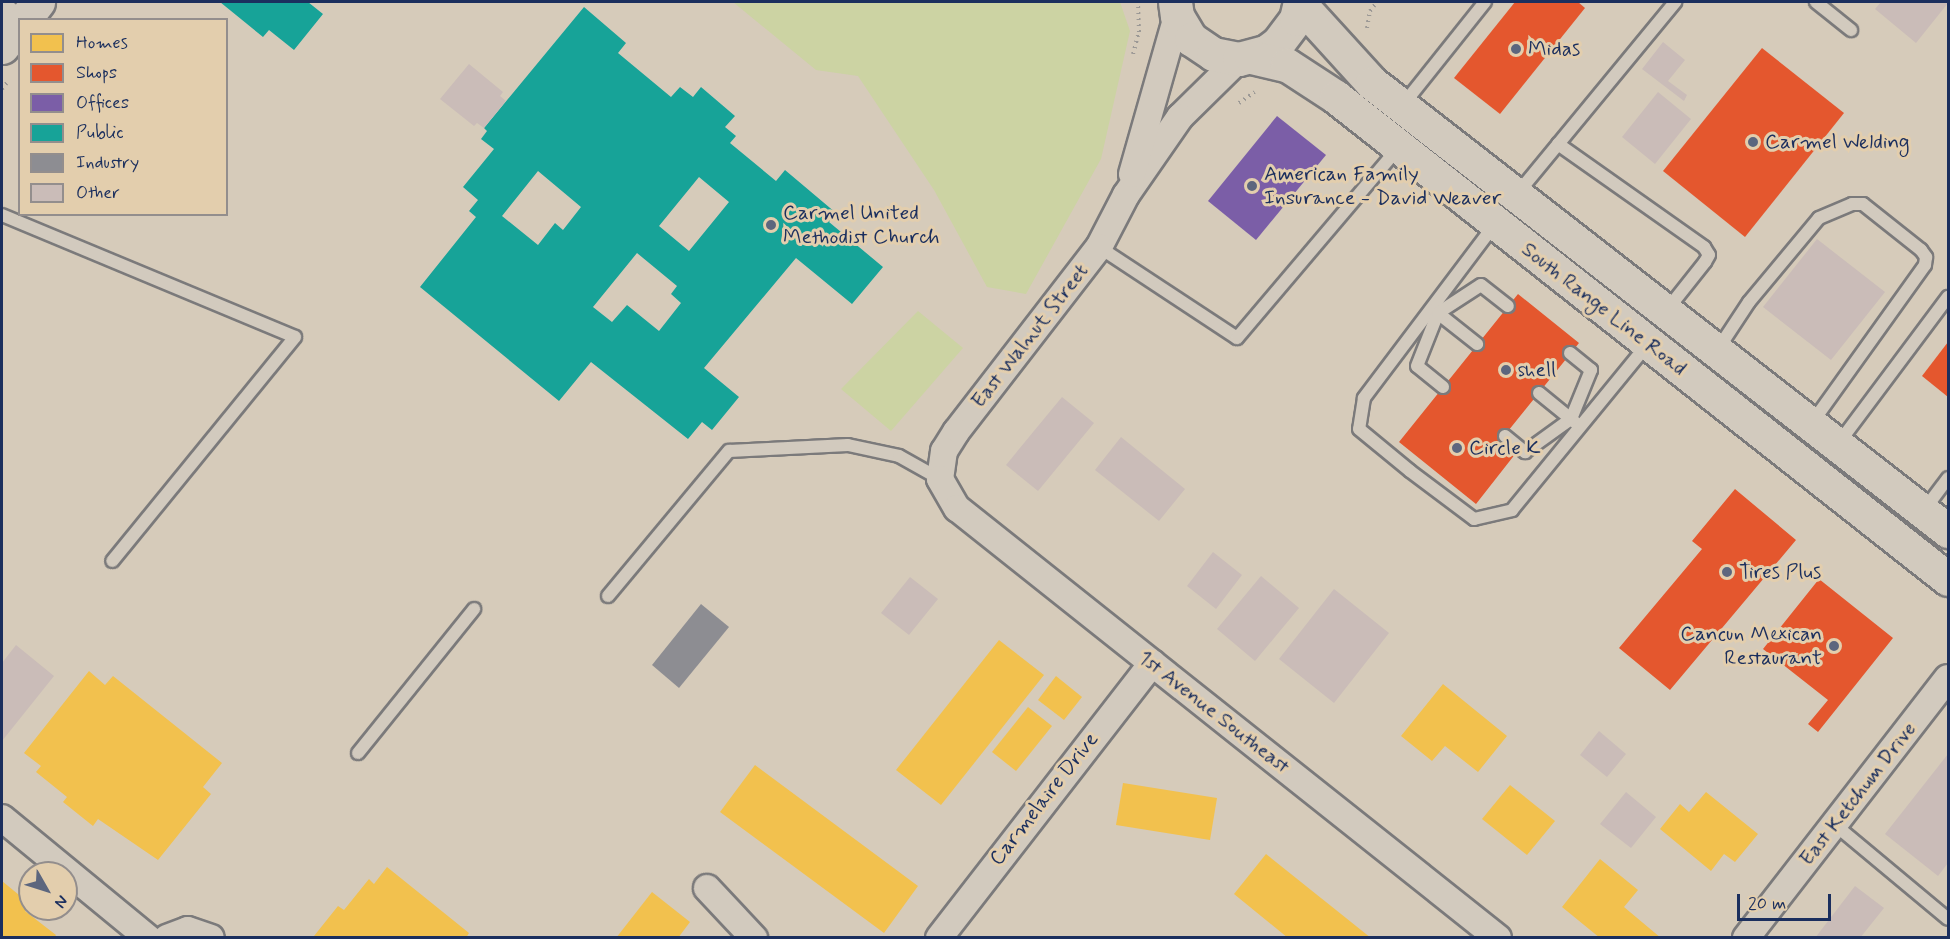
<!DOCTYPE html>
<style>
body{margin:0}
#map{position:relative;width:1950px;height:939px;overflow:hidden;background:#d6cbba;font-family:Mynerve,sans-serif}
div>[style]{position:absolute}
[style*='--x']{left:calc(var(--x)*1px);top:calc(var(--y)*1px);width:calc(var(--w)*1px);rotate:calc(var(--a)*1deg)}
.green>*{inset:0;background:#ccd3a3}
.homes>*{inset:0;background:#f2c14e}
.shops>*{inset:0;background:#e4572e}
.offices>*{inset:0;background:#7b5ea7}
.public>*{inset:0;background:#17a398}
.industry>*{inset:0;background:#8d8d92}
.building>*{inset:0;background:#cabcb8}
.path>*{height:4px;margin-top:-2px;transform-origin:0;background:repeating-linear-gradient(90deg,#9b9895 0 1.5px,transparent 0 6px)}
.roads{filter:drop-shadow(2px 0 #7b7a7b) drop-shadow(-2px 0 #7b7a7b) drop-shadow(0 2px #7b7a7b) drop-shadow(0 -2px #7b7a7b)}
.lane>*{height:12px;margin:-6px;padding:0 6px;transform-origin:6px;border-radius:6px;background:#d2cabe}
.street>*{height:26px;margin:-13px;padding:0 13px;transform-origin:13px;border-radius:13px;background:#d2cabe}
.secondary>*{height:33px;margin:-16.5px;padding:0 16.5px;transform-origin:16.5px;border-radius:16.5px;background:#d2cabe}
.dots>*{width:16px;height:16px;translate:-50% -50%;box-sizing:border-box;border:3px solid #e3cead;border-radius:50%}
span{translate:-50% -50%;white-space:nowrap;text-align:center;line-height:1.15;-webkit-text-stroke:6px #e3cead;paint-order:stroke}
.poi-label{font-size:21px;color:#1b2f5e}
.left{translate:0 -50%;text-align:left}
.right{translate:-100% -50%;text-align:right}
.street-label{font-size:21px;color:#1b2f5e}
.frame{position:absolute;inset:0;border:3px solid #1b2f5e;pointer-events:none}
.legend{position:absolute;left:18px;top:18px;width:210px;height:198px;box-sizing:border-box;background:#e3cead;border:2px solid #938e8d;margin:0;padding:8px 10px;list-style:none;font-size:18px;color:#1b2f5e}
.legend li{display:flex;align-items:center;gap:12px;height:30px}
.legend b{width:30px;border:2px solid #938e8d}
.north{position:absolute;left:18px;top:861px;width:60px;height:60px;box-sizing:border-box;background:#e3cead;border:2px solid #938e8d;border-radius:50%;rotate:129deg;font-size:16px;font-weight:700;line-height:24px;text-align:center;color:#1b2f5e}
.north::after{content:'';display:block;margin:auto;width:21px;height:27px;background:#5c667e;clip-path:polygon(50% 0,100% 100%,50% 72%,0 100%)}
.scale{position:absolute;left:1737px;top:894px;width:94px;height:27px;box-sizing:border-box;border:3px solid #1b2f5e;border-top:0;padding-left:8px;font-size:18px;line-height:21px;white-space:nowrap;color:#1b2f5e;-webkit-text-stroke:4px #e3cead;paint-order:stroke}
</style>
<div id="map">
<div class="green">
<i style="clip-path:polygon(733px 2px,1120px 2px,1130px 31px,1101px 159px,1026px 294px,987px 287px,934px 190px,858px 76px,816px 70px)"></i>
<i style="clip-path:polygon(918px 311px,963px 348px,891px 431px,841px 389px)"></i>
</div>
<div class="homes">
<i style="clip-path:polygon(999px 640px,1044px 675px,941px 805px,896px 770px)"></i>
<i style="clip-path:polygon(89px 671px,105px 685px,113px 676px,222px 763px,203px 787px,211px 794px,158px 860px,98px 819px,93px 826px,63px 802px,67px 797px,36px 772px,41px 766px,24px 753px)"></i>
<i style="clip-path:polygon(1056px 676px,1082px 697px,1064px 720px,1038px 700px)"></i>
<i style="clip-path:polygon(1443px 684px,1507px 736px,1478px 772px,1445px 746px,1432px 761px,1401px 736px)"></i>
<i style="clip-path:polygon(1028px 707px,1052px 726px,1016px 771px,992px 752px)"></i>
<i style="clip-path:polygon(755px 765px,918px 886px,884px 933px,720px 812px)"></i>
<i style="clip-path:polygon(1123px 783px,1217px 798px,1210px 840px,1116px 825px)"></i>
<i style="clip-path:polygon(1510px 785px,1555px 821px,1527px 855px,1482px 819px)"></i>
<i style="clip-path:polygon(1706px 792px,1758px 834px,1735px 862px,1724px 854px,1711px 871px,1660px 829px,1680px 804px,1689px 812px)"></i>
<i style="clip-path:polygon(1266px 854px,1371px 938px,1288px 938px,1234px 894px)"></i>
<i style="clip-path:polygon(1600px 859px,1638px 890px,1624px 907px,1661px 938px,1600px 938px,1562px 907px)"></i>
<i style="clip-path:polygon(387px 867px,469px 933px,466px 938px,314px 936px,338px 906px,344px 910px,369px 879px,374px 884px)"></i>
<i style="clip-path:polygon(2px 881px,30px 904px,25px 911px,56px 935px,54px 938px,2px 938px)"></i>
<i style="clip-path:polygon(652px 892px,690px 922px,678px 938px,616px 938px)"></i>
</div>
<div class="shops">
<i style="clip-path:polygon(1515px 2px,1578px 2px,1585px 8px,1500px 114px,1454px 78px)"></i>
<i style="clip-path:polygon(1762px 48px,1844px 113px,1745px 237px,1663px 171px)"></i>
<i style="clip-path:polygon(1518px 294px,1579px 343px,1500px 441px,1516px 453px,1476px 504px,1399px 442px)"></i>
<i style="clip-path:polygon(1948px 342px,1948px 397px,1922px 376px)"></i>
<i style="clip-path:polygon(1735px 489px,1796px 540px,1670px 690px,1619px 648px,1702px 549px,1692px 541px)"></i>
<i style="clip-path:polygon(1819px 579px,1893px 638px,1818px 732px,1808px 724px,1828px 700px,1763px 649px)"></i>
</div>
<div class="offices">
<i style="clip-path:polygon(1277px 116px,1326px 155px,1256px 240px,1208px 201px)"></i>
</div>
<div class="public">
<i style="clip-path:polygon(220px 2px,308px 2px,323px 14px,294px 50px,269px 30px,263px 37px)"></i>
<i style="clip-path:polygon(evenodd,584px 7px,626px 43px,618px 53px,671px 97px,680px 87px,693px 97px,701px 87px,735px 116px,725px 127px,736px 136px,730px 143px,776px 181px,785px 170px,836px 213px,829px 222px,883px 267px,852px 304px,796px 258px,704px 368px,739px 397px,712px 430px,702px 422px,688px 439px,591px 362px,559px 401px,420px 287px,476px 217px,469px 211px,478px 200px,463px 187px,494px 149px,481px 139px,487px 131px,484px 128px,584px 7px,538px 171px,581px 207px,563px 230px,555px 223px,538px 245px,502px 216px,538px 171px,584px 7px,699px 177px,729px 202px,689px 251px,659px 226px,699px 177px,584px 7px,637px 253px,677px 286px,671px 294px,681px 303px,659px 331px,627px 305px,612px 322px,593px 307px,637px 253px)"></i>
</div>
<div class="industry">
<i style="clip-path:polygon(701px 604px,729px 627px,679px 688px,652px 665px)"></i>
</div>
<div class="building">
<i style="clip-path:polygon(1881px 2px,1948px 2px,1948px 3px,1916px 43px,1875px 9px)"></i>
<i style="clip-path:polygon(1663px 42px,1685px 60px,1668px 81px,1687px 95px,1684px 101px,1642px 69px)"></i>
<i style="clip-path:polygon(469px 64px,503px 92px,500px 96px,506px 101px,484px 128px,477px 123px,474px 126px,440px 99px)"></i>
<i style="clip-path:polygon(1658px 92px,1691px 119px,1655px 164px,1622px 137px)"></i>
<i style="clip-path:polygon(1817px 239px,1885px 292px,1831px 360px,1763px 307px)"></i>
<i style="clip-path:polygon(1062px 397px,1094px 423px,1038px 491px,1006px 465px)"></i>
<i style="clip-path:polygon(1121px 437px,1185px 489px,1159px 521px,1095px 470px)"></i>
<i style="clip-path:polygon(1213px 552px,1242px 575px,1216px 609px,1187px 586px)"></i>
<i style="clip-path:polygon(1261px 576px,1299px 608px,1255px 661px,1217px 629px)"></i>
<i style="clip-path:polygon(910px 577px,938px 599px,909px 635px,881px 613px)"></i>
<i style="clip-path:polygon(1334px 589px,1389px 633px,1334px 703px,1279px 659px)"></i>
<i style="clip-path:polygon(16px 645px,54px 676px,2px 741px,2px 663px)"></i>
<i style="clip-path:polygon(1599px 731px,1626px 754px,1607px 777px,1580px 755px)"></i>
<i style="clip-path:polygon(1948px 754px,1948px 863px,1938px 876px,1885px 834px)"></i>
<i style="clip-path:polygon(1626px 792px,1656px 817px,1631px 848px,1600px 824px)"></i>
<i style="clip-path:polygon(1855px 886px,1884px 908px,1860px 938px,1815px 938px)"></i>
</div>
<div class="path">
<i style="--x:1367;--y:28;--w:17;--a:-80"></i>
<i style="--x:1370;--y:11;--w:11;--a:-52"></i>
<i style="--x:1133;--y:54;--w:23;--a:-75"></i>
<i style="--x:1139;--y:32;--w:30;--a:-92"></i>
<i style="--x:2;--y:89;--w:11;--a:-52"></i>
<i style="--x:1239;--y:103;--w:19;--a:-35"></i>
</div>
<div class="roads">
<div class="lane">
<i style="--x:1816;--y:2;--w:45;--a:38.7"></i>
<i style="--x:1402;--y:106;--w:133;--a:-51.4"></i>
<i style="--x:1558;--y:144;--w:179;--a:35.2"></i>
<i style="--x:1704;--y:247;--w:9;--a:58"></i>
<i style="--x:1709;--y:255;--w:8;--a:120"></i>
<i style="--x:1705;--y:262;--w:61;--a:128.4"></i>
<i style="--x:1517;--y:194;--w:249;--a:-50.5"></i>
<i style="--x:2;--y:215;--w:317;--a:22.6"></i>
<i style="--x:295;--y:337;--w:289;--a:129.2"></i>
<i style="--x:1495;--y:224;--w:218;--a:127"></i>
<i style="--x:1364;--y:398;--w:31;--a:99"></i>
<i style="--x:1359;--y:429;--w:66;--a:39.5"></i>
<i style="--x:1410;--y:471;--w:80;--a:36.9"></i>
<i style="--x:1474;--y:519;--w:39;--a:-13"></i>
<i style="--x:1512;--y:510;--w:213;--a:-50.7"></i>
<i style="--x:1099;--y:247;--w:165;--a:33.4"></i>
<i style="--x:1237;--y:338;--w:249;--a:-49.7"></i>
<i style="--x:1434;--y:310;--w:55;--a:38.3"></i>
<i style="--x:1718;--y:349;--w:56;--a:-56.6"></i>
<i style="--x:1749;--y:302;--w:109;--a:-50.2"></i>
<i style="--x:1819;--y:218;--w:36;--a:-23"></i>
<i style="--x:1852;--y:204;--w:11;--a:0"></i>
<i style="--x:1863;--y:204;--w:74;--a:38.4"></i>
<i style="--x:1921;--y:250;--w:9;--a:54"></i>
<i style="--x:1926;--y:257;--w:8;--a:97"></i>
<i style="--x:1925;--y:265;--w:194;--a:125.6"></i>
<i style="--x:1443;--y:387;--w:33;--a:-141"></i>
<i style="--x:1417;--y:366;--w:57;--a:-68.4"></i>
<i style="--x:1438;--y:313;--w:51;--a:-33.1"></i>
<i style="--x:1481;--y:285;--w:34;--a:38"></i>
<i style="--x:1539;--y:393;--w:49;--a:39.2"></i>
<i style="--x:1505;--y:436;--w:26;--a:39"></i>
<i style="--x:1525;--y:452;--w:57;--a:-35.7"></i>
<i style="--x:1571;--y:419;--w:53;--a:-67.8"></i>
<i style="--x:1591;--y:370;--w:27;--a:-141"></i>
<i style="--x:1838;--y:444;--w:184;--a:-53.2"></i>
<i style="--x:1924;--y:510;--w:40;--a:-53"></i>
<i style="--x:608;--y:596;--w:189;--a:-50.2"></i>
<i style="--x:729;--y:451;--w:119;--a:-2.9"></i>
<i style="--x:848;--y:445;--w:52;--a:12.2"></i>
<i style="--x:899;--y:456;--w:47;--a:29.3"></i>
<i style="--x:358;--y:753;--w:185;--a:-51.1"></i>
<i style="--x:1834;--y:824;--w:148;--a:39.8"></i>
</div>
<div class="street">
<i style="--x:2;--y:10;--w:23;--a:40"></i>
<i style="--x:1239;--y:59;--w:83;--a:135.5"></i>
<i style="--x:1180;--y:117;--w:95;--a:124.7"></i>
<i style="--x:1126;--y:195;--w:59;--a:117.4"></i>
<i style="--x:1099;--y:247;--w:234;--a:127.7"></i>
<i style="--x:956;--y:432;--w:22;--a:122"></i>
<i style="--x:944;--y:451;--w:28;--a:98"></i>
<i style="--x:940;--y:479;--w:34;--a:60"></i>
<i style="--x:957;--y:508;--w:691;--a:38.48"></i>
<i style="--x:1132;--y:174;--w:164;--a:-74.1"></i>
<i style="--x:2;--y:818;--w:189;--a:39.4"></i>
<i style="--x:707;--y:888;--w:69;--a:46.8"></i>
<i style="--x:167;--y:938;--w:22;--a:-21"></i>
<i style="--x:188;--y:930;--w:24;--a:19"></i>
<i style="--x:939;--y:938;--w:348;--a:-52.2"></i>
<i style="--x:1746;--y:938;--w:329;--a:-52.2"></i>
</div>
<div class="secondary">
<i style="--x:1175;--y:2;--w:14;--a:82"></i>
<i style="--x:1177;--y:16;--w:27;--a:59"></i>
<i style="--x:1191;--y:39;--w:27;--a:34"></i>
<i style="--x:1213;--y:54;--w:26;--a:11"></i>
<i style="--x:1239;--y:59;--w:28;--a:-15"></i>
<i style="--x:1266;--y:52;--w:15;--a:-37"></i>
<i style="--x:1278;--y:43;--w:30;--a:-53"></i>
<i style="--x:1296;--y:19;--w:17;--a:-77"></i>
<i style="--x:1300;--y:4;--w:107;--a:47.7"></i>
<i style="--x:1372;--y:83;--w:730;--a:37.87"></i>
<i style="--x:24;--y:20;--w:23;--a:-52"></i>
<i style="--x:2;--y:47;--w:28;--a:-51"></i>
<i style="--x:1251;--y:57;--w:37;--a:13"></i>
<i style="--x:1287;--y:65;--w:59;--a:33.1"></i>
<i style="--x:1336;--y:97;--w:779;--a:38.22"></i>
</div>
</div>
<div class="dots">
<i style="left:1516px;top:49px;background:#5c667e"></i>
<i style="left:1753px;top:142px;background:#5c667e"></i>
<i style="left:1252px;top:186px;background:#5c667e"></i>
<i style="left:771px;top:225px;background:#5c667e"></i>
<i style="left:1506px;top:370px;background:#5c667e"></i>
<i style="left:1457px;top:448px;background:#5c667e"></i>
<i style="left:1727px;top:572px;background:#5c667e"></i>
<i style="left:1834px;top:646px;background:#5c667e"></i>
</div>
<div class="poi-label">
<span class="left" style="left:1528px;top:49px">Midas</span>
<span class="left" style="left:1765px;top:142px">Carmel Welding</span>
<span class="left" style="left:1264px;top:186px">American Family<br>Insurance - David Weaver</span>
<span class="left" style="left:783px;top:225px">Carmel United<br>Methodist Church</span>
<span class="left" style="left:1518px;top:370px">shell</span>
<span class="left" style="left:1469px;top:448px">Circle K</span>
<span class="left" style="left:1739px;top:572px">Tires Plus</span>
<span class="right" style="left:1822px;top:646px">Cancun Mexican<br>Restaurant</span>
</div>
<div class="street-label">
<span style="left:1604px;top:309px;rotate:38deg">South Range Line Road</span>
<span style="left:1030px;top:336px;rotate:-52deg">East Walnut Street</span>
<span style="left:1214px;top:712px;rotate:38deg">1st Avenue Southeast</span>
<span style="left:1858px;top:794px;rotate:-52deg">East Ketchum Drive</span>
<span style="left:1044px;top:799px;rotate:-52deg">Carmelaire Drive</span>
</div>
<div class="frame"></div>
<ul class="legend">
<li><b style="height:16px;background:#f2c14e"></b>Homes</li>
<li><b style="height:16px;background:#e4572e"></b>Shops</li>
<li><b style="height:16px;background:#7b5ea7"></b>Offices</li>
<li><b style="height:16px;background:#17a398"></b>Public</li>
<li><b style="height:16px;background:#8d8d92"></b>Industry</li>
<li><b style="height:16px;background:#cabcb8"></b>Other</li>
</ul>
<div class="north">N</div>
<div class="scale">20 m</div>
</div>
